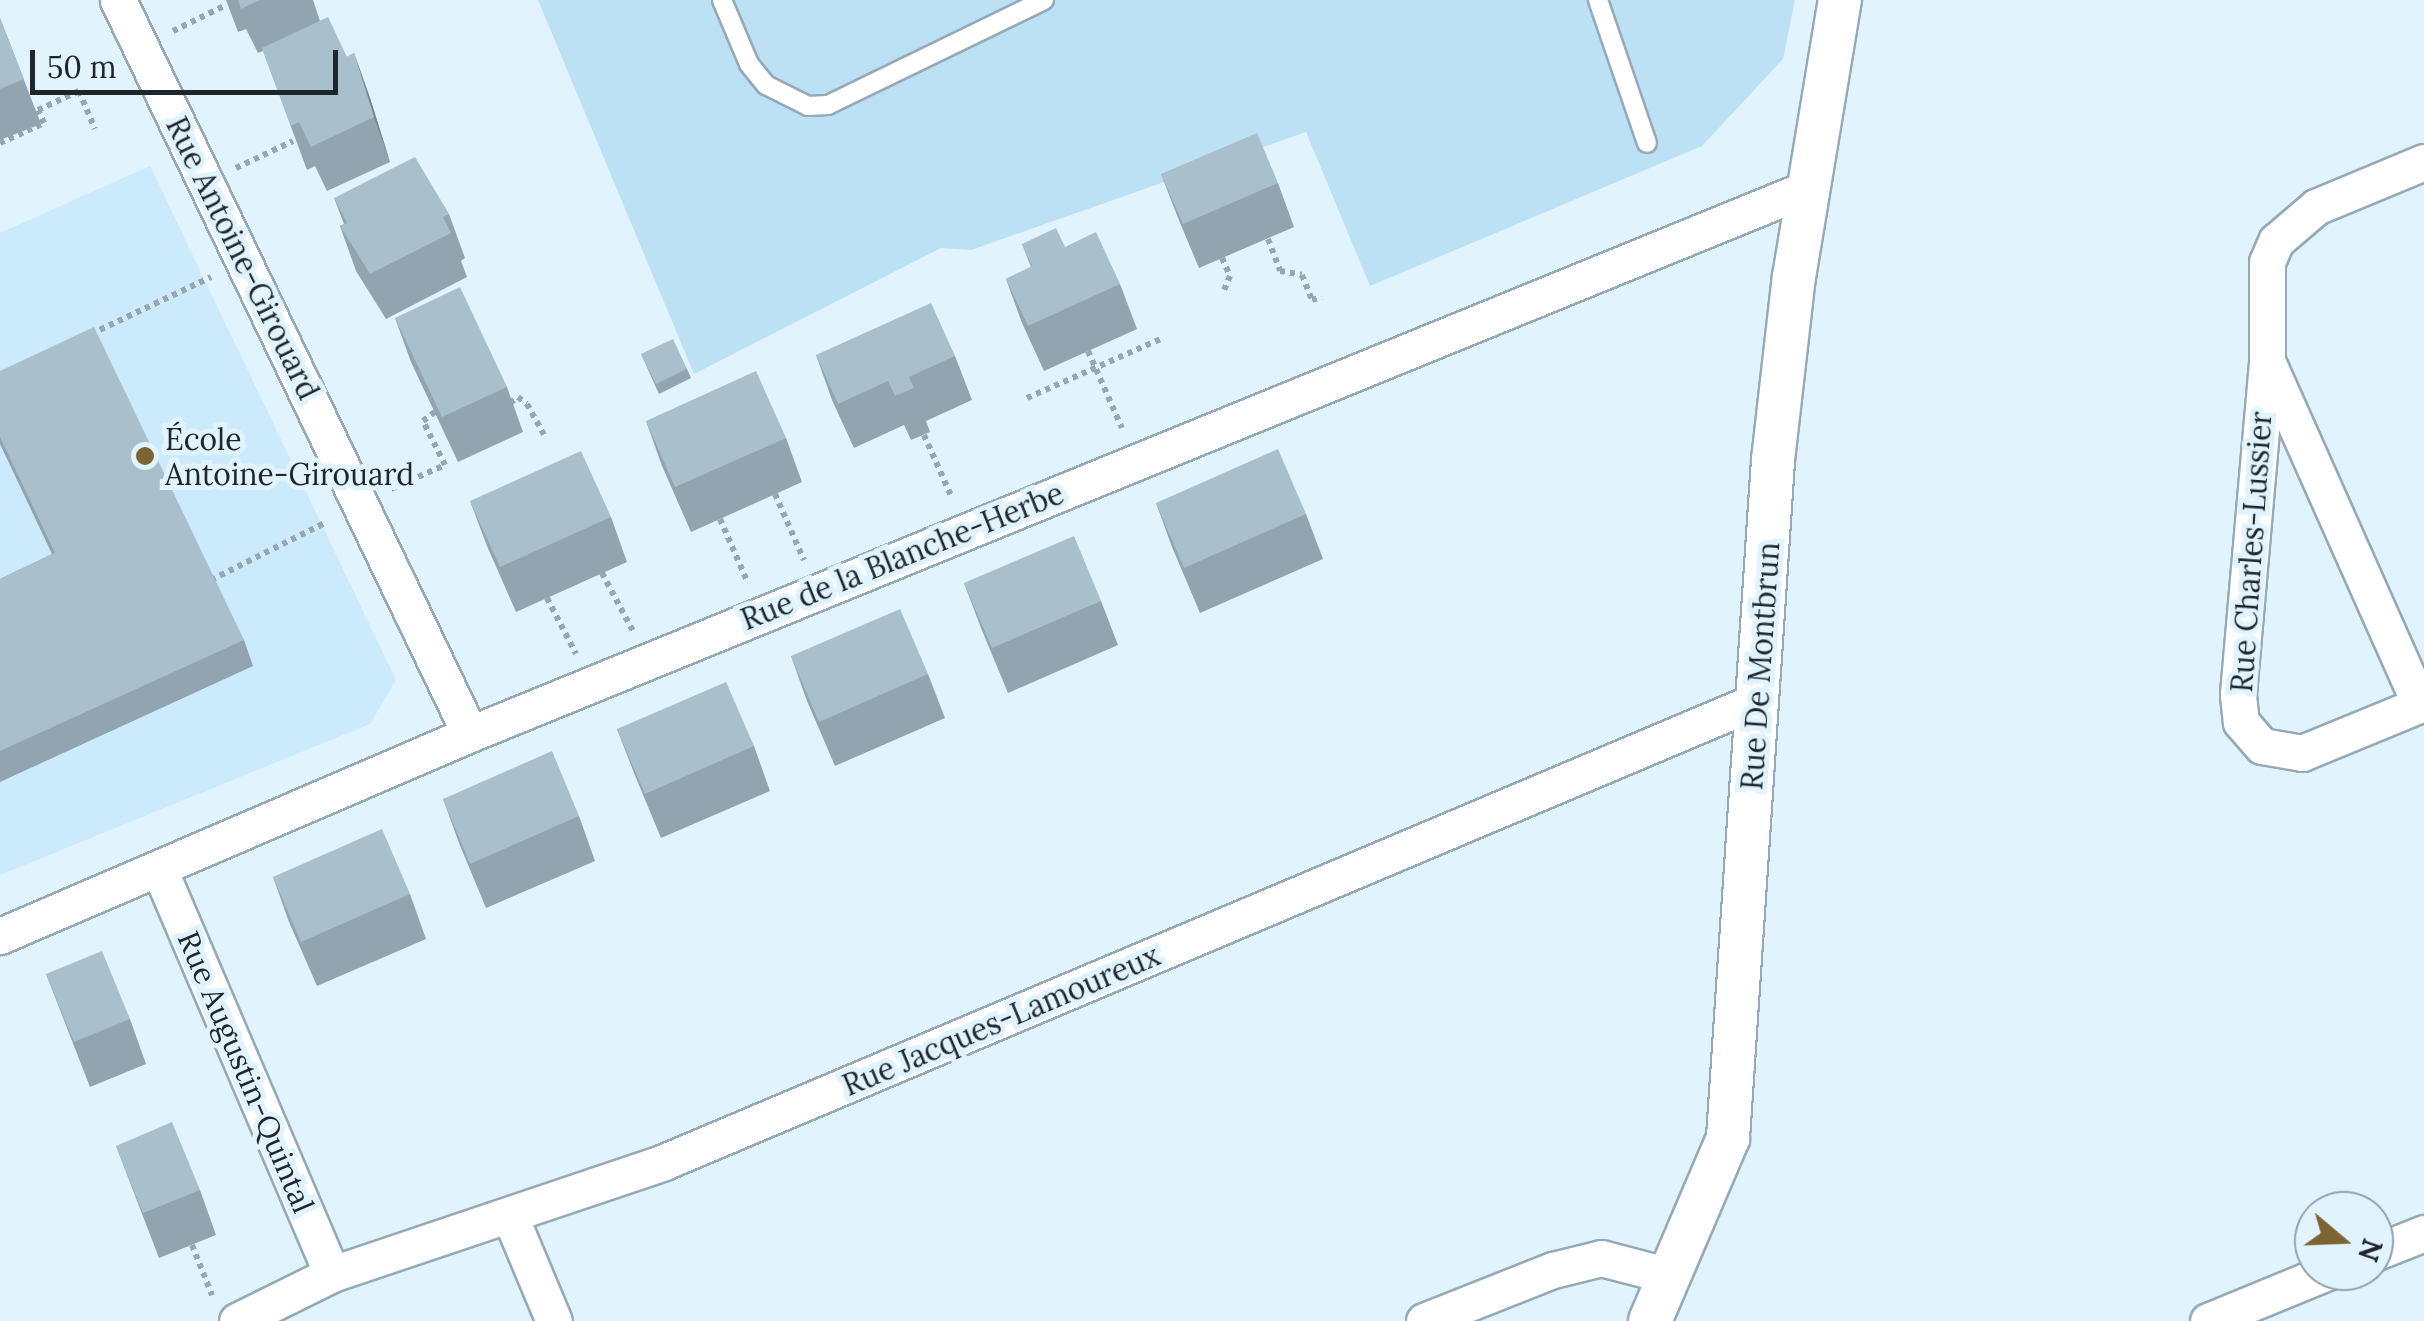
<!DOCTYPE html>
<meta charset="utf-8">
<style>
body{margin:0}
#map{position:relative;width:2424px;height:1321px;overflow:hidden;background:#e1f3fd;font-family:Lora,serif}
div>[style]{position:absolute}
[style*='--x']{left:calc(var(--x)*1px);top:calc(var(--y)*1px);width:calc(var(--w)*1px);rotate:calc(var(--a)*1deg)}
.built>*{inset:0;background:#cbeafb}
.green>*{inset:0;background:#bce0f4}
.path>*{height:6px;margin-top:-3px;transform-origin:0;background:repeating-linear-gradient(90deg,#98a7af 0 5px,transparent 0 10px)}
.roads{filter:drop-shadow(2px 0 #95aab6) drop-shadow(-2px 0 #95aab6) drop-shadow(0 2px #95aab6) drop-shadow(0 -2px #95aab6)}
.service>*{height:18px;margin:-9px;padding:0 9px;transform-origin:9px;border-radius:9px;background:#fff}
.minor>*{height:35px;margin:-17.5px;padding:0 17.5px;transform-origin:17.5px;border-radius:17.5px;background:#fff}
.tertiary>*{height:42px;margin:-21px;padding:0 21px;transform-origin:21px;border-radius:21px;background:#fff}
.wall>*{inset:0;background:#91a4af}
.shaded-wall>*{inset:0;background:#76868e}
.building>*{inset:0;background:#a9bfcb}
.dots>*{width:28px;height:28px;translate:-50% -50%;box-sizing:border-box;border:5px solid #e1f3fd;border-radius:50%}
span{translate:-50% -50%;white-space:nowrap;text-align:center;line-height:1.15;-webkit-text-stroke:10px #e1f3fd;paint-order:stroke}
.street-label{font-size:30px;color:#1e262b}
.poi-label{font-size:30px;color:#1e262b}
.left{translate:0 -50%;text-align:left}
.north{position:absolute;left:2294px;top:1191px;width:100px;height:100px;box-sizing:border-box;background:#e1f3fd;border:2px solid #93a1a9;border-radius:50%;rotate:109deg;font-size:28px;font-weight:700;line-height:40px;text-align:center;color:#1e262b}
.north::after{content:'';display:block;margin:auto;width:35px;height:45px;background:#7d6435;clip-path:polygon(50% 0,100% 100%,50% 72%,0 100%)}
.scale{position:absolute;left:30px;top:50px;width:308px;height:45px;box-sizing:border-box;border:5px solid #1e262b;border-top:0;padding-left:12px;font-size:30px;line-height:35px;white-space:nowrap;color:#1e262b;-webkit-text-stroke:8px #e1f3fd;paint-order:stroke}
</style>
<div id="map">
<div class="built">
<i style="clip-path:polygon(150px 166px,396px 680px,370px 724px,0 875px,0 233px)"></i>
</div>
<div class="green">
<i style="clip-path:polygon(538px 0,1795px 0,1783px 59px,1702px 146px,1370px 286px,1306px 132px,971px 250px,941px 248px,694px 374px)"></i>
</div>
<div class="path">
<i style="--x:173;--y:31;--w:59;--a:-26.1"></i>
<i style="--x:0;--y:143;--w:48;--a:-24.4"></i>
<i style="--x:44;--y:123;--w:14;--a:-115"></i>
<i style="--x:38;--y:110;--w:45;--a:-24.9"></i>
<i style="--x:79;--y:91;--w:41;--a:67.2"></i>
<i style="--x:236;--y:168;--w:63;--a:-25.3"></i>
<i style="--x:1268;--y:239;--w:34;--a:69"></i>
<i style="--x:1280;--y:271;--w:22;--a:10"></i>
<i style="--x:1302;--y:275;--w:27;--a:68"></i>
<i style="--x:1312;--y:300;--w:10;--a:-17"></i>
<i style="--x:1222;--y:258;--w:20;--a:66"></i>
<i style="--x:1230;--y:276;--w:15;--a:113"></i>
<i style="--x:91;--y:334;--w:133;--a:-25.4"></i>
<i style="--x:1088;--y:351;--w:84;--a:66.2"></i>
<i style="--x:1027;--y:398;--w:146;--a:-23.8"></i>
<i style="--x:510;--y:403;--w:10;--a:-37"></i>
<i style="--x:518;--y:397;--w:11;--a:38"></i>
<i style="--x:527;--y:404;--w:35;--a:61"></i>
<i style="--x:924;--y:435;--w:69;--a:66"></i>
<i style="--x:391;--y:489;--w:59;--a:-24"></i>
<i style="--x:445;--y:465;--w:49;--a:-116.6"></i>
<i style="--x:423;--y:421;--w:15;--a:-37"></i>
<i style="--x:775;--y:494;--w:72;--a:66.3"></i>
<i style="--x:720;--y:519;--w:70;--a:66.4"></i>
<i style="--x:602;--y:573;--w:66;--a:61.9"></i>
<i style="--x:211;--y:580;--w:130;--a:-26.6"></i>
<i style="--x:547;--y:598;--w:63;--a:62.6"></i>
<i style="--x:192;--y:1245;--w:54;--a:68.2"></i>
</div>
<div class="roads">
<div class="service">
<i style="--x:722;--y:0;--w:69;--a:67.1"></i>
<i style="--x:749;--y:64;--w:27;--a:51"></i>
<i style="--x:766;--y:85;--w:47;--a:26.6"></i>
<i style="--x:808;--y:106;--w:20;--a:-3"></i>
<i style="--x:828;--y:105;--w:240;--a:-25.9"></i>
<i style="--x:1598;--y:0;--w:151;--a:71.1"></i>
</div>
<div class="minor">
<i style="--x:118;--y:0;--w:814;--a:64.38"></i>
<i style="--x:2424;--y:162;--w:117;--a:157.4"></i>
<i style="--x:2316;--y:207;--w:52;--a:139.6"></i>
<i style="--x:2276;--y:241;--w:23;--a:113"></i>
<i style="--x:2267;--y:262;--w:100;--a:90"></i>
<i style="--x:2267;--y:362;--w:334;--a:95"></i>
<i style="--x:2238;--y:695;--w:27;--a:84"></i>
<i style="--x:2241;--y:722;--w:32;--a:49"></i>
<i style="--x:2262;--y:746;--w:41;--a:9.9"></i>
<i style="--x:2302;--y:753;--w:132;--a:-22.3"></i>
<i style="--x:2268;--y:363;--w:373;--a:66"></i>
<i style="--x:160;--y:871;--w:438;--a:66.9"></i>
<i style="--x:0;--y:936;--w:512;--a:-23.26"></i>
<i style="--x:470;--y:734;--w:1445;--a:-22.2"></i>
<i style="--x:510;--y:1216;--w:114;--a:67.3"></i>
<i style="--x:2374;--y:1253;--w:54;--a:-21.8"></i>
<i style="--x:237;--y:1321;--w:106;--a:-26.3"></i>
<i style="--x:332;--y:1274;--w:350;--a:-18.6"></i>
<i style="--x:664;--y:1162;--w:1188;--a:-22.89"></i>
<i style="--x:1424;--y:1321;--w:139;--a:-21.6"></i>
<i style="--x:1553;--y:1270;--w:49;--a:-14"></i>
<i style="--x:1601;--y:1258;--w:71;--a:14.6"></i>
<i style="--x:2208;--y:1321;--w:132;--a:-22.3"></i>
</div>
<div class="tertiary">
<i style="--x:1650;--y:1321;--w:199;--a:-66.9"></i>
<i style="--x:1728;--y:1138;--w:679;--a:-86.2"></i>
<i style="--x:1773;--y:460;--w:184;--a:-83.5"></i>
<i style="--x:1794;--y:277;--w:281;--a:-80.6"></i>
</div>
</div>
<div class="wall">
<i style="clip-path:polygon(226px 0,313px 0,320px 21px,347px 57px,354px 53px,370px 98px,390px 162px,327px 191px,315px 166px,307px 170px,263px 51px,258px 53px,246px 29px,238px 32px)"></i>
<i style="clip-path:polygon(0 18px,41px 124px,0 140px)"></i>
<i style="clip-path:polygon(1161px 174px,1278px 183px,1294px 227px,1199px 268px,1178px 218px)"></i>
<i style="clip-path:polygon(334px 198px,449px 214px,465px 258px,461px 261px,467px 277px,386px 319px,356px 271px,340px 226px,344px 224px)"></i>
<i style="clip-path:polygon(1022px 244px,1065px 247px,1120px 284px,1137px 329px,1044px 371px,1022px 323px,1006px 279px,1031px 267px)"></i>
<i style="clip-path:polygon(395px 318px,507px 387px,523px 432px,458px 462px,411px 362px)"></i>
<i style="clip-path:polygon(641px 354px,687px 369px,691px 378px,659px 394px)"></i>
<i style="clip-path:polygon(816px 355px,955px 356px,972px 400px,926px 421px,930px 432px,911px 440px,904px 425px,854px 448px,832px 400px)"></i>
<i style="clip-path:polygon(0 371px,244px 640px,253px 666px,0 782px,0 579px,52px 554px,0 444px)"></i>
<i style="clip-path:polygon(646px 421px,786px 438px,802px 482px,691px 532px,662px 466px)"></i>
<i style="clip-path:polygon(470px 501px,611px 517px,627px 562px,516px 612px,487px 546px)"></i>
<i style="clip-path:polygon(1156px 503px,1306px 514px,1323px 559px,1200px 613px,1172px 547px)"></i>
<i style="clip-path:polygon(964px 583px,1101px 601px,1118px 645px,1008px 693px,981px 628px)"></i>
<i style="clip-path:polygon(791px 656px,928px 674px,945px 718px,835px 766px,807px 701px)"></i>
<i style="clip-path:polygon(617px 729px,754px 746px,770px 791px,661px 838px,634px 773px)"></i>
<i style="clip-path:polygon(443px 799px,579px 816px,595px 861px,486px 908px,459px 843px)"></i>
<i style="clip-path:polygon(273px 877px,410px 894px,426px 939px,317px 986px,289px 922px)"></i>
<i style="clip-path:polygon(46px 974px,130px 1019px,146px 1064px,90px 1087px)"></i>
<i style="clip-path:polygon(116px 1146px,200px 1190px,216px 1235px,159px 1258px)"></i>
</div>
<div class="shaded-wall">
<i style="clip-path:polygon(354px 53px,370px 98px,390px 162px,374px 117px)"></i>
</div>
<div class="building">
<i style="clip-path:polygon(238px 0,260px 0,241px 9px)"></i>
<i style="clip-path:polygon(328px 17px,347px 57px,354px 53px,374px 117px,311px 147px,299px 122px,291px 126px,262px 48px)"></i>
<i style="clip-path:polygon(0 18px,24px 79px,0 89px)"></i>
<i style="clip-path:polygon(1257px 133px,1278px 183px,1183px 224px,1161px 174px)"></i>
<i style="clip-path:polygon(415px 157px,449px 214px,443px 217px,451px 233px,370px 274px,340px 226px,347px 223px,334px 198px)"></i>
<i style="clip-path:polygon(1056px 228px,1065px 247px,1096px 232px,1120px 284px,1028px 326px,1006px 279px,1032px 266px,1022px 244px)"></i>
<i style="clip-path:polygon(460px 287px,507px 387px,442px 417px,395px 318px)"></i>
<i style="clip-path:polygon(931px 303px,955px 356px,909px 377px,914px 388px,895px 396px,888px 381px,838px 404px,816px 355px)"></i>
<i style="clip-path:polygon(94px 327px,244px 640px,0 751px,0 579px,55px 553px,0 437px,0 371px)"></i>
<i style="clip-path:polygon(673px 339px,687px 369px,656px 384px,641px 354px)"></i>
<i style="clip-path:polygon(756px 371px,786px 438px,675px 487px,646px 421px)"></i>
<i style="clip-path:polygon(1278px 449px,1306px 514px,1184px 568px,1156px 503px)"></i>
<i style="clip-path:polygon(581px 451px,611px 517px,500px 567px,470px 501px)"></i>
<i style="clip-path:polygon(1074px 536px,1101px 601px,992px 648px,964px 583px)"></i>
<i style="clip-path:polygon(900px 609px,928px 674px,819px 722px,791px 656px)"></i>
<i style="clip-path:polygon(726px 682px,754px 746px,645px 794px,617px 729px)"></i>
<i style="clip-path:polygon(552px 751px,579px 816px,470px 864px,443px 799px)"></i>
<i style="clip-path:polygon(382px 829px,410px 894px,301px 942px,273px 877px)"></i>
<i style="clip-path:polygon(102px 951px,130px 1019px,74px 1042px,46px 974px)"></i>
<i style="clip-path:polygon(172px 1122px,200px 1190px,143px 1213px,116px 1146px)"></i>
</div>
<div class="dots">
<i style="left:145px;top:456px;background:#7d6435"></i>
</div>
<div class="street-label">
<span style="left:243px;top:258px;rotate:64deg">Rue Antoine-Girouard</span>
<span style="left:2251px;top:552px;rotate:-86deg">Rue Charles-Lussier</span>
<span style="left:902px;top:556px;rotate:-22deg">Rue de la Blanche-Herbe</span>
<span style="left:1760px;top:666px;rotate:-86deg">Rue De Montbrun</span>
<span style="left:1001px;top:1020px;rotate:-23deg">Rue Jacques-Lamoureux</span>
<span style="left:246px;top:1072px;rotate:67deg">Rue Augustin-Quintal</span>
</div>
<div class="poi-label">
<span class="left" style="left:165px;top:456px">École<br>Antoine-Girouard</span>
</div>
<div class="north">N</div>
<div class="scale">50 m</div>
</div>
